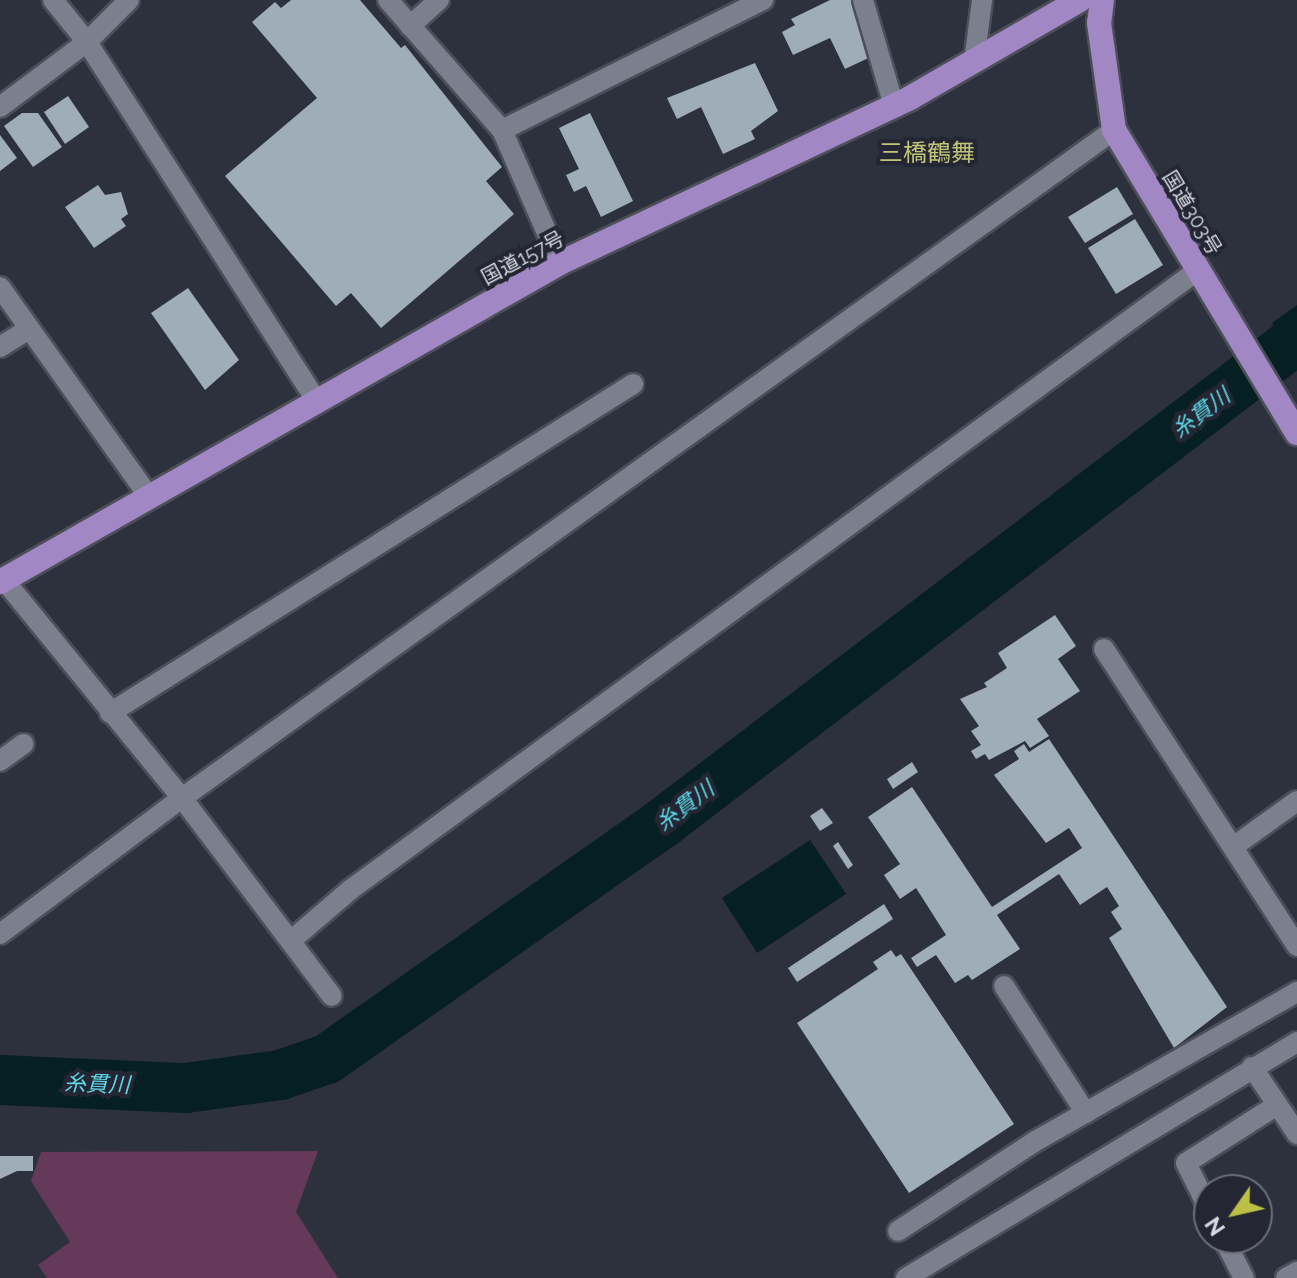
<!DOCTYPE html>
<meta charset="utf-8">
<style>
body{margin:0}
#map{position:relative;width:1297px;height:1278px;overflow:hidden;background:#2d313d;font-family:Raleway,"Noto Sans JP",sans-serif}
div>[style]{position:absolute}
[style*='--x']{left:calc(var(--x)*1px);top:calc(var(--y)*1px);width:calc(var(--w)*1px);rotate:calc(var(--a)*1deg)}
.green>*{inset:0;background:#643959}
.water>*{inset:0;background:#051f22}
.river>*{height:50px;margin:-25px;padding:0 25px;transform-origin:25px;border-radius:25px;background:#051f22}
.building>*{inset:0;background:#9eadb8}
.roads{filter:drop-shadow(2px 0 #4c4f59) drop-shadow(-2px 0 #4c4f59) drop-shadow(0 2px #4c4f59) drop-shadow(0 -2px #4c4f59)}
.minor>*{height:20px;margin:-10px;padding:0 10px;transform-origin:10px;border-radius:10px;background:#7b7f8e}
.highway>*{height:24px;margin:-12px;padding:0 12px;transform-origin:12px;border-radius:12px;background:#a187c3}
span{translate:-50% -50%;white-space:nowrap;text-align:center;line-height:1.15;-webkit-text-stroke:8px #242733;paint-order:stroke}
.street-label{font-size:20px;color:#d6d9e1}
.water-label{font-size:22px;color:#5cd6e7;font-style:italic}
.quarter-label{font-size:24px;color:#c1c578}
.north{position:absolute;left:1193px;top:1174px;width:80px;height:80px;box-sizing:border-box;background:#242733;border:2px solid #6b6e79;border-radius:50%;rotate:236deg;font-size:22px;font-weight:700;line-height:32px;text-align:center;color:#d6d9e1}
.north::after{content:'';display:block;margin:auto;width:28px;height:36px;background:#bbc044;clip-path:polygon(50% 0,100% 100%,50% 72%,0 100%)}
</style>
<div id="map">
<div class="green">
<i style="clip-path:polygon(318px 1151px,296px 1212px,338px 1278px,47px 1278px,38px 1265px,70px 1242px,31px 1181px,41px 1152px)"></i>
</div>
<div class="water">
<i style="clip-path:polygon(1297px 305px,1297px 366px,1272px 323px)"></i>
<i style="clip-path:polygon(810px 840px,846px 894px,757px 953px,722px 898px)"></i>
</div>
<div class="river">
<i style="--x:0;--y:1080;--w:186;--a:2.5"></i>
<i style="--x:186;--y:1088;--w:95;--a:-7.9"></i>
<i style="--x:280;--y:1075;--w:50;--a:-18.8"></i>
<i style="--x:327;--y:1059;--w:412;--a:-35.1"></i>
<i style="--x:664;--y:822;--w:796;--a:-37.34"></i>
</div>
<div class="building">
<i style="clip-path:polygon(291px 0,360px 0,401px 48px,405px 45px,502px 167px,486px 181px,514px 214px,381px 328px,351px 293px,336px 306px,225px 176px,317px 98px,252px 22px,275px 2px,281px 8px)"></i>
<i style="clip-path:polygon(830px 0,851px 0,877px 54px,845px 69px,830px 38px,793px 55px,782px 32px,795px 25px,791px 19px)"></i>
<i style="clip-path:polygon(755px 63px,778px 111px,751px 131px,755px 139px,723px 154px,701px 107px,677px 119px,667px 98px)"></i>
<i style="clip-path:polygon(68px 96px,89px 127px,65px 144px,44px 112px)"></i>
<i style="clip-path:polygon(22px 113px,38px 113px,62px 147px,33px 167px,4px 126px)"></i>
<i style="clip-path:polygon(590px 113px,633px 201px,601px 217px,586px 186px,574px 192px,566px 175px,579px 169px,559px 128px)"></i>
<i style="clip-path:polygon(0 135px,17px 158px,0 171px)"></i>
<i style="clip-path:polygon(98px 185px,105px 195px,121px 192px,128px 214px,121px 219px,126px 226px,94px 248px,65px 207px)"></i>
<i style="clip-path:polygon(1117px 187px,1133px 214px,1085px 243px,1068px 217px)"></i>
<i style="clip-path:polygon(1135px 219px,1163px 265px,1116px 294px,1088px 248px)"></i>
<i style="clip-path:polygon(188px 288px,239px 360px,205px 390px,151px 313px)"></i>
<i style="clip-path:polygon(1055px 615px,1076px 646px,1058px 659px,1080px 691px,1037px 719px,1049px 736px,1030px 748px,1025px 741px,989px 760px,985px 754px,976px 759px,971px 751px,981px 745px,971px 731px,979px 726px,960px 699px,987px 687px,984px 683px,1007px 668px,998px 653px)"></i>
<i style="clip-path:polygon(1049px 739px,1227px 1007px,1174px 1048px,1109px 938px,1122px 929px,1111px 912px,1119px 906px,1107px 887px,1080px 905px,1059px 874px,997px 915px,1020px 949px,972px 980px,968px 975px,955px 983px,936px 955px,917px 967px,911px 958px,946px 935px,916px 888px,900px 899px,884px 875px,900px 864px,868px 817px,912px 787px,992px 907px,1082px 848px,1069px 828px,1046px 843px,994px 775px,1019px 759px,1014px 751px,1024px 744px,1029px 752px)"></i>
<i style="clip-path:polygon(912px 762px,918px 772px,893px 789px,887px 779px)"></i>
<i style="clip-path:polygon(822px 808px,833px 823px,820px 831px,810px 816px)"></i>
<i style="clip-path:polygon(838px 842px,853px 865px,848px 869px,833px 846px)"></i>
<i style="clip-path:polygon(884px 904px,893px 919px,797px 982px,788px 968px)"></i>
<i style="clip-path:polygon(891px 950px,896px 957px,901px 954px,1014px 1124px,909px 1193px,797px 1023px,878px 969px,873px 962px)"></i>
<i style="clip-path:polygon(0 1156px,33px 1156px,33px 1171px,17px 1171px,0 1179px)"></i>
</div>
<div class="roads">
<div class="minor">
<i style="--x:53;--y:0;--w:54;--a:51"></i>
<i style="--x:87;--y:42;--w:426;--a:57.4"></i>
<i style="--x:388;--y:0;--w:173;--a:48.8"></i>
<i style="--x:502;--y:130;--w:145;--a:66.4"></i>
<i style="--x:863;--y:0;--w:110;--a:73.7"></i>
<i style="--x:410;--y:26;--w:39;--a:-42"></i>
<i style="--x:974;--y:62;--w:63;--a:-82.6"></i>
<i style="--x:0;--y:107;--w:109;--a:-36.8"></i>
<i style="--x:87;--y:42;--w:59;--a:-45"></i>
<i style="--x:502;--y:130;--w:292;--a:-26.5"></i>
<i style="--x:0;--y:287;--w:255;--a:54.6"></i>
<i style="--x:0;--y:347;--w:34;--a:-32"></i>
<i style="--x:4;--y:580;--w:281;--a:50.8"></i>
<i style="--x:182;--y:798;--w:248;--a:52.9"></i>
<i style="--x:1104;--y:649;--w:354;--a:57"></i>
<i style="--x:110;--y:713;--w:618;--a:-32.17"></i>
<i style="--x:0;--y:761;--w:29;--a:-36"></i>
<i style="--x:1233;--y:847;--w:79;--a:-35.7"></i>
<i style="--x:0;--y:934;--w:227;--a:-36.8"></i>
<i style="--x:182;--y:798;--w:1147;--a:-35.63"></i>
<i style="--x:293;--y:939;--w:75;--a:-40.7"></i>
<i style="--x:350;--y:890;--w:1050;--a:-36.17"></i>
<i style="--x:1004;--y:986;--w:151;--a:57.2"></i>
<i style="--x:1252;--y:1067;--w:81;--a:56.1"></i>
<i style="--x:1209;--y:1209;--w:51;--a:-116.6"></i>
<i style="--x:1186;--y:1163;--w:108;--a:-32.5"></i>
<i style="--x:898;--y:1231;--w:163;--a:-33.2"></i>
<i style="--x:1034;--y:1142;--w:303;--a:-29.7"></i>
<i style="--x:1223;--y:1238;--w:45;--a:62.3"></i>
<i style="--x:906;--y:1278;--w:457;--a:-31.1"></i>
<i style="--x:1286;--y:1278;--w:13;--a:-29"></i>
</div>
<div class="highway">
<i style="--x:1102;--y:0;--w:23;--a:97"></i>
<i style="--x:1099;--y:23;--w:108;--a:82"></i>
<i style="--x:1114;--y:130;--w:354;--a:58.9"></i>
<i style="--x:0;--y:582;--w:644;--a:-29.67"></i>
<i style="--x:560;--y:263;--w:387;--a:-25.2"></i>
<i style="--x:910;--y:98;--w:196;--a:-30"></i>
</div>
</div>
<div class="street-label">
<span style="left:1192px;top:213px;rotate:59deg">国道303号</span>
<span style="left:523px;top:258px;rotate:-28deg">国道157号</span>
</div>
<div class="water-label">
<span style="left:1201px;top:413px;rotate:-37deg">糸貫川</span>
<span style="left:685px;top:806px;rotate:-37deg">糸貫川</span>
<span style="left:97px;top:1084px;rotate:2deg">糸貫川</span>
</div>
<div class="quarter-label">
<span style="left:927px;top:153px">三橋鶴舞</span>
</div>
<div class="north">N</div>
</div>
